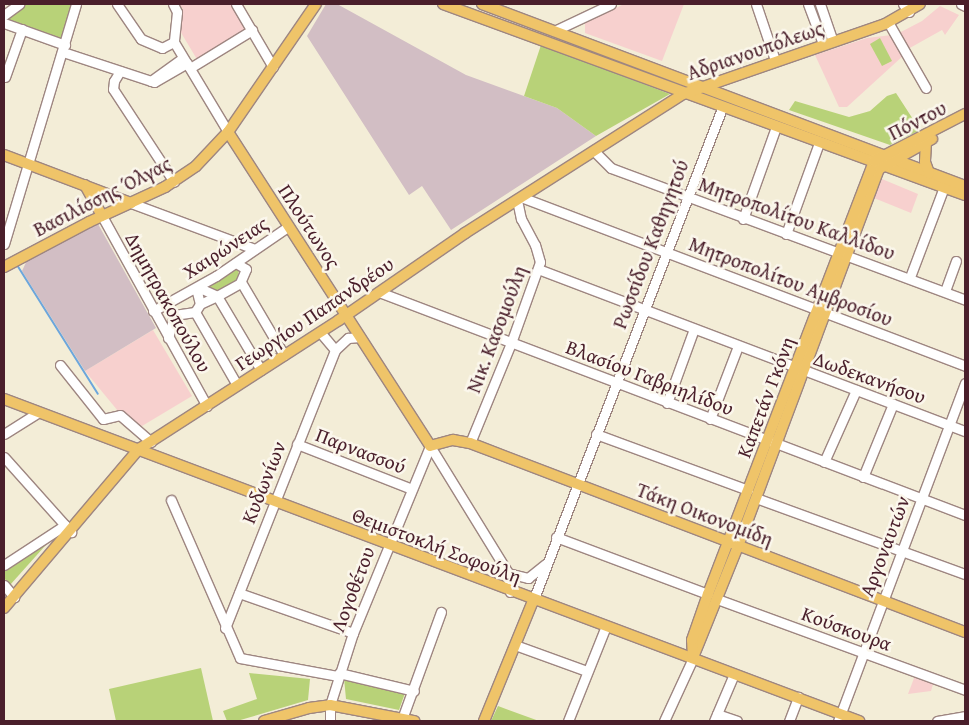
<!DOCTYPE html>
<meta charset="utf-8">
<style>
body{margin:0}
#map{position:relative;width:969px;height:725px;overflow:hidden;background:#f3edd7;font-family:"Gentium Book Plus",serif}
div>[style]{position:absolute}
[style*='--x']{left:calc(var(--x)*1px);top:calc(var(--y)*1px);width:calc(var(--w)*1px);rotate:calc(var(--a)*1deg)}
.built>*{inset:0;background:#f7d0ce}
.industrial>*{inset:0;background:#d2bec4}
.green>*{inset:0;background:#b8d278}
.stream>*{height:2px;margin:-1px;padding:0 1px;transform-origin:1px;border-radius:1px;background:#6ca6dc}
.roads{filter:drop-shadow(1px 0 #9e8681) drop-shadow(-1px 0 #9e8681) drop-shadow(0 1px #9e8681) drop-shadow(0 -1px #9e8681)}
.minor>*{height:9px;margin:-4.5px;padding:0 4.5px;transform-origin:4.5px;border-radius:4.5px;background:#fff}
.major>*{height:10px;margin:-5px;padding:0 5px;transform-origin:5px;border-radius:5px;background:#efc469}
span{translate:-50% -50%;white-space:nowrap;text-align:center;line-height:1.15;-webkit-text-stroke:5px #fbf7ec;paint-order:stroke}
.street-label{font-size:20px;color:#4a1f2b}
.frame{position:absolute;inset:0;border:5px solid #4a1f2b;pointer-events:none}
</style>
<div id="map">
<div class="built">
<i style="clip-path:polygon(179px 4px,231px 4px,247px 31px,198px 61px,180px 31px,183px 9px)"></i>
<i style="clip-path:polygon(624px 4px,684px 4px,662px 61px,585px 33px,585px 23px)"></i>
<i style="clip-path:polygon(940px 6px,959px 15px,945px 35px,942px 30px,908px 49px,899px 33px,922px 21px)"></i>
<i style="clip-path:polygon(892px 35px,904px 55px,847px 107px,839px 107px,815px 55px,867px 38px)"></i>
<i style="clip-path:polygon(882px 179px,918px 194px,911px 213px,874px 198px)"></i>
<i style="clip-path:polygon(153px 330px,192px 396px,142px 426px,118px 411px,85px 371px)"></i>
<i style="clip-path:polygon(916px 673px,934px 681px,931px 691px,908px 694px)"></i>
</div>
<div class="industrial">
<i style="clip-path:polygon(326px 4px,337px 4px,466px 75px,557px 108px,596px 136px,451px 230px,422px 186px,409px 195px,307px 36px)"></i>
<i style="clip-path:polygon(98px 224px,156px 328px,85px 371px,22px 271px,28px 258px)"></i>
</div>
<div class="green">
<i style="clip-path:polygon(19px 4px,76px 4px,65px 45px,4px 23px,4px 15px)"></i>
<i style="clip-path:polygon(880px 38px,892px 61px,882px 66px,870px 44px)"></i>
<i style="clip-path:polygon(541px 45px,670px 94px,596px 136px,557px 108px,524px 96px)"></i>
<i style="clip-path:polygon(896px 93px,920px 130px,890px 145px,789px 110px,795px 101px,849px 117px,870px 111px,887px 96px)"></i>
<i style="clip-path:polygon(239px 266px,238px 281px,217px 294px,206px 287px)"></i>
<i style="clip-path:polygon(53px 537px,10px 585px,4px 578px,4px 570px)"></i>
<i style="clip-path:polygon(201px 668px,213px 721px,116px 721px,109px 689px)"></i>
<i style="clip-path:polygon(249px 673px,310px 679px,308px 700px,237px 721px,227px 721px,223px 711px,257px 699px)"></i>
<i style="clip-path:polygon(344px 678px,405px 693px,399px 710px,346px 699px)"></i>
<i style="clip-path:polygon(498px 706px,539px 721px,491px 721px)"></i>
</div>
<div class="stream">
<i style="--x:17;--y:265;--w:152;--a:57.9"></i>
</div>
<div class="roads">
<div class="minor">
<i style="--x:117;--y:4;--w:42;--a:55.6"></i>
<i style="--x:141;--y:39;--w:23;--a:23"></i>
<i style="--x:162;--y:48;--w:13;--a:-27"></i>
<i style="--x:173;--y:4;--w:9;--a:63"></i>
<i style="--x:177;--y:12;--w:30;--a:96"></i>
<i style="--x:174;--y:42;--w:105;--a:59"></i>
<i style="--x:236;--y:4;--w:73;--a:59.6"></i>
<i style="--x:756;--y:4;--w:59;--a:71.3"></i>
<i style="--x:808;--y:4;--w:43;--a:69.4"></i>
<i style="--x:820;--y:4;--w:39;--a:71"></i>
<i style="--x:903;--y:4;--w:10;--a:53"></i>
<i style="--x:961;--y:4;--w:4;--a:27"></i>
<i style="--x:4;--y:15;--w:19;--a:-36"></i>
<i style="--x:888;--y:22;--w:76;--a:60.1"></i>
<i style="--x:4;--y:23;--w:65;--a:19.8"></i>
<i style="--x:554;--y:31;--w:63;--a:-25.3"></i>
<i style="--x:63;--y:52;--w:96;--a:18.2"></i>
<i style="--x:154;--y:82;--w:38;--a:-30"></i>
<i style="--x:190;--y:68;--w:73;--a:-31.5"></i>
<i style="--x:120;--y:71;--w:12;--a:121"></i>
<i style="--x:114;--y:81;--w:8;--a:97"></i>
<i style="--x:113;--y:89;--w:111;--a:56.7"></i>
<i style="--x:5;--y:77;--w:51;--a:-70.5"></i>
<i style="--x:151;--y:81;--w:39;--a:-36"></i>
<i style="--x:594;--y:151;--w:24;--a:45"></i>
<i style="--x:611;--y:168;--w:378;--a:20.4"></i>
<i style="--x:521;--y:197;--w:475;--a:20.8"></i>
<i style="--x:131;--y:203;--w:132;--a:20.4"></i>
<i style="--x:102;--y:216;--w:217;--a:61.1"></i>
<i style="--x:743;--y:219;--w:98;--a:-70.3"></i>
<i style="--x:786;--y:234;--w:97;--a:-70.1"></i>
<i style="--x:4;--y:244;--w:251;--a:-73.3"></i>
<i style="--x:538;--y:269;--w:457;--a:20.8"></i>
<i style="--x:910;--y:277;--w:96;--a:-69.3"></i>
<i style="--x:241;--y:282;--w:85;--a:59.5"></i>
<i style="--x:945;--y:291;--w:32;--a:-70"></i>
<i style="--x:379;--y:292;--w:627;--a:20.83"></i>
<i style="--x:200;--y:304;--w:12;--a:-104"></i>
<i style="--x:197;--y:292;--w:6;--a:-31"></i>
<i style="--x:202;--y:289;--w:17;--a:25"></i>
<i style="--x:217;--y:296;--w:26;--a:-29"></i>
<i style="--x:240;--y:283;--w:15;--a:-67"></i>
<i style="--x:246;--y:269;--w:12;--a:-149"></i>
<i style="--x:153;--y:311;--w:72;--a:-29.1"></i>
<i style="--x:216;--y:276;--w:88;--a:-34.4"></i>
<i style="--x:195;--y:312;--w:84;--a:60.1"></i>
<i style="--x:320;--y:332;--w:23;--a:50"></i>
<i style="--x:168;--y:338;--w:24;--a:-75"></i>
<i style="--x:174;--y:315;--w:21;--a:-8"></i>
<i style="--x:195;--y:312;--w:9;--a:-58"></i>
<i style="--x:200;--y:304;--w:19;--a:-25"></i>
<i style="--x:217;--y:296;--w:86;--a:59.3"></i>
<i style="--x:60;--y:365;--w:69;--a:51.5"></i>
<i style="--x:103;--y:419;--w:17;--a:-13"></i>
<i style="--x:120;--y:415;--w:41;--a:41.1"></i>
<i style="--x:667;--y:403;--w:79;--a:-70"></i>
<i style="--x:710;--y:419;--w:78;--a:-69"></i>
<i style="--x:4;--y:434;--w:41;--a:-32.2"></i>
<i style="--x:596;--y:434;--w:162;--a:20.2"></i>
<i style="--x:470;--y:443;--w:108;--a:-67.7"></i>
<i style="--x:511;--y:343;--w:86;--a:-70.3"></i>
<i style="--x:540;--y:262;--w:18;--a:-106"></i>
<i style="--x:535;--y:245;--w:30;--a:-118"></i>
<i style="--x:521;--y:219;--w:19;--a:-102"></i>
<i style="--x:297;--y:444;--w:123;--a:21.4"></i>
<i style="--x:430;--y:446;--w:149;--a:58.4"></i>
<i style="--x:508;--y:573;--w:19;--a:84"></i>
<i style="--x:4;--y:457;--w:101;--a:48.2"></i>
<i style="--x:824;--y:462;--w:79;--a:-66"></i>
<i style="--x:863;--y:477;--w:79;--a:-67.7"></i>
<i style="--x:756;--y:498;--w:222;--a:20"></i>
<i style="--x:171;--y:500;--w:172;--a:66.4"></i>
<i style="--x:240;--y:658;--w:100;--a:10.4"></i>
<i style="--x:556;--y:537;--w:162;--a:20.6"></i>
<i style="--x:4;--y:565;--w:73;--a:-33.3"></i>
<i style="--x:508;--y:573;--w:21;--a:14"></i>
<i style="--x:528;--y:578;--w:22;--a:-39"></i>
<i style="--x:4;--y:585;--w:16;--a:50"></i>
<i style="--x:239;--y:593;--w:121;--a:19.3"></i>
<i style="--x:717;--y:599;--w:264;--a:20.1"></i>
<i style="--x:533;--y:601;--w:528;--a:-69.02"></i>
<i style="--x:225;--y:628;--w:299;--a:-68.4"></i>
<i style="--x:335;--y:350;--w:18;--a:-43"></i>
<i style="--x:348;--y:338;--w:12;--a:-5"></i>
<i style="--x:515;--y:645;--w:77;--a:19.9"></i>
<i style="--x:339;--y:673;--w:77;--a:13.5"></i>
<i style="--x:717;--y:714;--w:21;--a:19"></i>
<i style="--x:402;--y:719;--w:114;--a:-70"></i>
<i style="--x:330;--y:721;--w:16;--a:-90"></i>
<i style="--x:330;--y:705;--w:76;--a:-72.3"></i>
<i style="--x:353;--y:633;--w:202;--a:-67.6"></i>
<i style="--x:568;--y:721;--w:102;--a:-68.2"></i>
<i style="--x:664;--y:721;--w:69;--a:-65.3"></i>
<i style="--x:714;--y:721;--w:51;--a:-66.9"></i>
<i style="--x:789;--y:721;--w:26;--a:-69"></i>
<i style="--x:838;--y:721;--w:361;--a:-69.4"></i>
<i style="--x:937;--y:721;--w:28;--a:-10"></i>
</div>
<div class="major">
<i style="--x:443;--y:4;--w:556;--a:20.1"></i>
<i style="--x:482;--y:4;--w:516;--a:20.65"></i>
<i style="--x:228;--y:132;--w:373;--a:57.2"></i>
<i style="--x:430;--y:446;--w:24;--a:-15"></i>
<i style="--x:453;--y:440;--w:17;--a:10"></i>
<i style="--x:470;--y:443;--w:530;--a:20.9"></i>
<i style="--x:926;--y:142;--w:20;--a:93"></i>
<i style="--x:925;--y:162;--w:12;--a:70"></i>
<i style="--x:4;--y:155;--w:136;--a:20.7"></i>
<i style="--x:85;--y:185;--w:35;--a:61"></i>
<i style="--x:4;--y:267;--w:96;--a:-27.9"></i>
<i style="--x:89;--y:222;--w:84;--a:-24.7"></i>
<i style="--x:165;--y:187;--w:37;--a:-34"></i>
<i style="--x:196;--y:166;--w:47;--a:-46.7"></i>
<i style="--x:228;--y:132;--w:155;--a:-55.5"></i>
<i style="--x:4;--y:399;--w:914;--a:20.64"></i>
<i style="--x:4;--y:608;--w:209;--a:-49.7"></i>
<i style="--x:139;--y:449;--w:238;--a:-32.8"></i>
<i style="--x:339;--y:320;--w:153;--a:-34.6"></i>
<i style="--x:465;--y:233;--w:259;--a:-32.5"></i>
<i style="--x:683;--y:94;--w:214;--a:-19.1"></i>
<i style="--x:885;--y:24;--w:40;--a:-29.7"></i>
<i style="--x:694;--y:655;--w:118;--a:-68"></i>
<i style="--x:738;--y:546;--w:403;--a:-69.5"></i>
<i style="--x:879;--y:169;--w:61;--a:-29.5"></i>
<i style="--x:693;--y:658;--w:18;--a:-93"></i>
<i style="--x:692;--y:640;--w:49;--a:-70.8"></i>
<i style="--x:708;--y:594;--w:464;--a:-69"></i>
<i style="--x:874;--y:161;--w:102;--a:-27.3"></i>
<i style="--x:264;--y:721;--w:47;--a:-16.1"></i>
<i style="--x:309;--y:708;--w:21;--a:-8"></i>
<i style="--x:330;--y:705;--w:86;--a:10.8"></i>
<i style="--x:484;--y:721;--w:130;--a:-67.8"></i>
</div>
</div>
<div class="street-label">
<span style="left:755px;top:50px;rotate:-19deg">Αδριανουπόλεως</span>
<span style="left:917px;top:120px;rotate:-27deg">Πόντου</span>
<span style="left:102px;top:196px;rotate:-27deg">Βασιλίσσης Όλγας</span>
<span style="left:797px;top:218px;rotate:20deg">Μητροπολίτου Καλλίδου</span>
<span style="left:310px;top:226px;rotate:57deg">Πλούτωνος</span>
<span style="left:650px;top:244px;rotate:-69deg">Ρωσσίδου Καθηγητού</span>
<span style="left:225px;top:247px;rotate:-33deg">Χαιρώνειας</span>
<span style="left:791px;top:281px;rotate:21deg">Μητροπολίτου Αμβροσίου</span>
<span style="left:169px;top:302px;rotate:61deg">Δημητρακοπούλου</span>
<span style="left:314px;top:313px;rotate:-34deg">Γεωργίου Παπανδρέου</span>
<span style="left:496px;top:329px;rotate:-69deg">Νικ. Κασομούλη</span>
<span style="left:650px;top:377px;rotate:21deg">Βλασίου Γαβριηλίδου</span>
<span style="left:870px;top:377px;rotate:20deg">Δωδεκανήσου</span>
<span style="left:765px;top:397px;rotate:-69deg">Καπετάν Γκόνη</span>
<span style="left:361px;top:450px;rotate:21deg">Παρνασσού</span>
<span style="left:263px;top:482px;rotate:-68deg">Κυδωνίων</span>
<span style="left:705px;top:514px;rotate:21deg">Τάκη Οικονομίδη</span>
<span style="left:437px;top:545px;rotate:21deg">Θεμιστοκλή Σοφούλη</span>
<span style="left:884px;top:546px;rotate:-69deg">Αργοναυτών</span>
<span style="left:352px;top:589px;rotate:-69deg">Λογοθέτου</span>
<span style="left:847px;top:628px;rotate:20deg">Κούσκουρα</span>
</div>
<div class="frame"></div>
</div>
